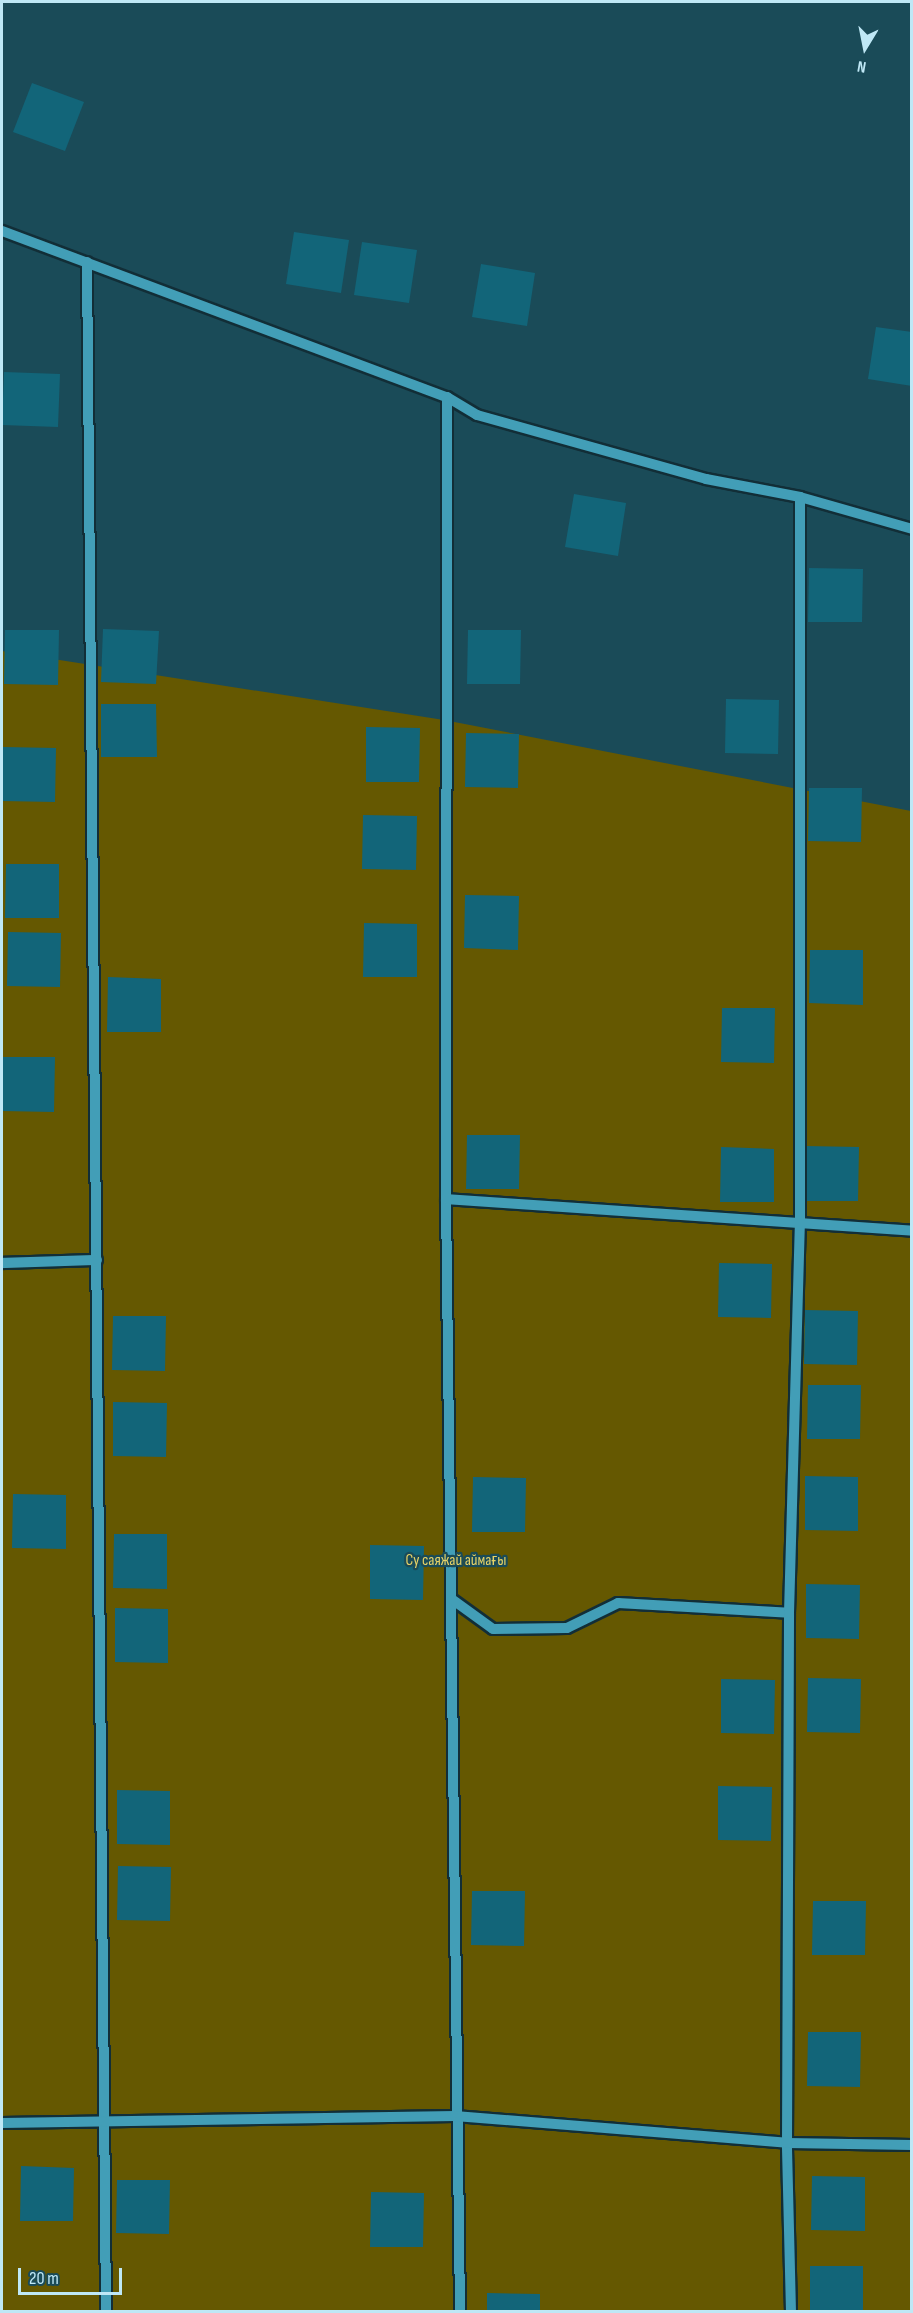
<!DOCTYPE html>
<meta charset="utf-8">
<style>
body{margin:0}
#map{position:relative;width:913px;height:2313px;overflow:hidden;background:#1a4b58;font-family:"Sofia Sans Condensed",sans-serif}
div>[style]{position:absolute}
[style*='--x']{left:calc(var(--x)*1px);top:calc(var(--y)*1px);width:calc(var(--w)*1px);rotate:calc(var(--a)*1deg)}
.green>*{inset:0;background:#655801}
.building>*{inset:0;background:#126579}
.roads{filter:drop-shadow(2px 0 #122e37) drop-shadow(-2px 0 #122e37) drop-shadow(0 2px #122e37) drop-shadow(0 -2px #122e37)}
.minor>*{height:10px;margin:-5px;padding:0 5px;transform-origin:5px;border-radius:5px;background:#429eb7}
span{translate:-50% -50%;white-space:nowrap;text-align:center;line-height:1.15;-webkit-text-stroke:4.5px #1a4b58;paint-order:stroke}
.park-label{font-size:16px;color:#e6d267}
.frame{position:absolute;inset:0;border:3px solid #bfe8f6;pointer-events:none}
.north{position:absolute;left:835px;top:18px;width:60px;height:60px;-webkit-text-stroke:4px #1a4b58;paint-order:stroke;rotate:190deg;font-size:16px;font-weight:700;line-height:24px;text-align:center;color:#bfe8f6}
.north::after{content:'';display:block;margin:auto;width:21px;height:27px;background:#bfe8f6;clip-path:polygon(50% 0,100% 100%,50% 72%,0 100%)}
.scale{position:absolute;left:18px;top:2268px;width:104px;height:27px;box-sizing:border-box;border:3px solid #bfe8f6;border-top:0;padding-left:8px;font-size:18px;line-height:21px;white-space:nowrap;color:#bfe8f6;-webkit-text-stroke:4px #1a4b58;paint-order:stroke}
</style>
<div id="map">
<div class="green">
<i style="clip-path:polygon(2px 651px,444px 720px,911px 811px,911px 2311px,2px 2311px)"></i>
</div>
<div class="building">
<i style="clip-path:polygon(32px 83px,84px 102px,65px 151px,13px 132px)"></i>
<i style="clip-path:polygon(294px 232px,349px 240px,341px 293px,286px 284px)"></i>
<i style="clip-path:polygon(362px 242px,417px 250px,409px 303px,354px 295px)"></i>
<i style="clip-path:polygon(481px 264px,535px 273px,527px 326px,472px 317px)"></i>
<i style="clip-path:polygon(876px 327px,912px 332px,912px 386px,868px 379px)"></i>
<i style="clip-path:polygon(4px 372px,60px 374px,58px 427px,2px 425px)"></i>
<i style="clip-path:polygon(574px 494px,626px 503px,618px 556px,565px 547px)"></i>
<i style="clip-path:polygon(809px 568px,863px 569px,862px 622px,808px 622px)"></i>
<i style="clip-path:polygon(103px 629px,159px 631px,156px 684px,101px 682px)"></i>
<i style="clip-path:polygon(5px 630px,59px 630px,58px 685px,4px 684px)"></i>
<i style="clip-path:polygon(468px 630px,521px 630px,520px 684px,467px 684px)"></i>
<i style="clip-path:polygon(726px 699px,779px 700px,778px 754px,725px 753px)"></i>
<i style="clip-path:polygon(101px 704px,156px 704px,157px 757px,101px 757px)"></i>
<i style="clip-path:polygon(366px 727px,420px 728px,419px 782px,366px 782px)"></i>
<i style="clip-path:polygon(466px 733px,519px 734px,518px 788px,465px 787px)"></i>
<i style="clip-path:polygon(3px 747px,56px 748px,55px 802px,2px 801px)"></i>
<i style="clip-path:polygon(809px 788px,862px 788px,861px 842px,808px 841px)"></i>
<i style="clip-path:polygon(363px 815px,417px 816px,416px 870px,362px 869px)"></i>
<i style="clip-path:polygon(6px 864px,59px 864px,59px 918px,5px 918px)"></i>
<i style="clip-path:polygon(465px 895px,519px 896px,518px 950px,464px 948px)"></i>
<i style="clip-path:polygon(364px 923px,417px 924px,417px 977px,363px 977px)"></i>
<i style="clip-path:polygon(8px 932px,61px 933px,60px 987px,7px 986px)"></i>
<i style="clip-path:polygon(810px 950px,863px 950px,863px 1005px,809px 1003px)"></i>
<i style="clip-path:polygon(108px 977px,161px 979px,161px 1032px,107px 1032px)"></i>
<i style="clip-path:polygon(722px 1008px,775px 1008px,774px 1063px,721px 1062px)"></i>
<i style="clip-path:polygon(2px 1057px,55px 1057px,54px 1112px,2px 1111px)"></i>
<i style="clip-path:polygon(467px 1135px,520px 1135px,519px 1189px,466px 1189px)"></i>
<i style="clip-path:polygon(805px 1146px,859px 1147px,858px 1201px,805px 1201px)"></i>
<i style="clip-path:polygon(721px 1147px,774px 1149px,774px 1202px,720px 1202px)"></i>
<i style="clip-path:polygon(719px 1263px,772px 1264px,771px 1318px,718px 1317px)"></i>
<i style="clip-path:polygon(805px 1310px,858px 1311px,857px 1365px,804px 1364px)"></i>
<i style="clip-path:polygon(113px 1316px,166px 1316px,165px 1371px,112px 1370px)"></i>
<i style="clip-path:polygon(808px 1385px,861px 1385px,860px 1439px,807px 1439px)"></i>
<i style="clip-path:polygon(113px 1402px,167px 1403px,166px 1457px,113px 1456px)"></i>
<i style="clip-path:polygon(805px 1476px,858px 1477px,858px 1531px,805px 1530px)"></i>
<i style="clip-path:polygon(473px 1477px,526px 1478px,525px 1532px,472px 1532px)"></i>
<i style="clip-path:polygon(13px 1494px,66px 1495px,66px 1549px,12px 1548px)"></i>
<i style="clip-path:polygon(114px 1534px,167px 1534px,167px 1589px,113px 1588px)"></i>
<i style="clip-path:polygon(370px 1545px,424px 1546px,423px 1600px,370px 1599px)"></i>
<i style="clip-path:polygon(806px 1584px,860px 1585px,859px 1639px,806px 1638px)"></i>
<i style="clip-path:polygon(115px 1608px,168px 1609px,168px 1663px,115px 1662px)"></i>
<i style="clip-path:polygon(808px 1678px,861px 1679px,860px 1733px,807px 1732px)"></i>
<i style="clip-path:polygon(721px 1679px,775px 1680px,774px 1734px,721px 1733px)"></i>
<i style="clip-path:polygon(718px 1786px,772px 1787px,771px 1841px,718px 1840px)"></i>
<i style="clip-path:polygon(117px 1790px,170px 1791px,170px 1845px,117px 1844px)"></i>
<i style="clip-path:polygon(118px 1866px,171px 1867px,170px 1921px,117px 1920px)"></i>
<i style="clip-path:polygon(472px 1891px,525px 1891px,524px 1946px,471px 1945px)"></i>
<i style="clip-path:polygon(813px 1901px,866px 1901px,865px 1955px,812px 1955px)"></i>
<i style="clip-path:polygon(808px 2032px,861px 2032px,860px 2087px,807px 2086px)"></i>
<i style="clip-path:polygon(21px 2166px,74px 2168px,73px 2221px,20px 2221px)"></i>
<i style="clip-path:polygon(812px 2176px,865px 2177px,865px 2231px,811px 2230px)"></i>
<i style="clip-path:polygon(117px 2180px,170px 2180px,169px 2234px,116px 2233px)"></i>
<i style="clip-path:polygon(371px 2192px,424px 2193px,423px 2247px,370px 2247px)"></i>
<i style="clip-path:polygon(810px 2266px,863px 2266px,863px 2312px,810px 2312px)"></i>
<i style="clip-path:polygon(487px 2293px,540px 2294px,540px 2312px,487px 2312px)"></i>
</div>
<div class="roads">
<div class="minor">
<i style="--x:2;--y:231;--w:475;--a:20.5"></i>
<i style="--x:447;--y:397;--w:35;--a:31"></i>
<i style="--x:477;--y:415;--w:238;--a:15.6"></i>
<i style="--x:706;--y:479;--w:96;--a:10.8"></i>
<i style="--x:800;--y:497;--w:116;--a:15.9"></i>
<i style="--x:87;--y:262;--w:2050;--a:89.47"></i>
<i style="--x:447;--y:397;--w:802;--a:90.07"></i>
<i style="--x:446;--y:1199;--w:1113;--a:89.28"></i>
<i style="--x:446;--y:1199;--w:467;--a:3.9"></i>
<i style="--x:2;--y:1263;--w:95;--a:-1.8"></i>
<i style="--x:453;--y:1600;--w:49;--a:35.9"></i>
<i style="--x:493;--y:1629;--w:74;--a:-0.8"></i>
<i style="--x:567;--y:1628;--w:57;--a:-26.1"></i>
<i style="--x:618;--y:1603;--w:171;--a:3.3"></i>
<i style="--x:2;--y:2123;--w:453;--a:-0.9"></i>
<i style="--x:455;--y:2116;--w:333;--a:4.6"></i>
<i style="--x:787;--y:2143;--w:125;--a:0.9"></i>
<i style="--x:791;--y:2312;--w:169;--a:-91.4"></i>
<i style="--x:787;--y:2143;--w:530;--a:-89.78"></i>
<i style="--x:789;--y:1613;--w:387;--a:-88.4"></i>
<i style="--x:800;--y:1226;--w:729;--a:-90"></i>
</div>
</div>
<div class="park-label">
<span style="left:456px;top:1561px">Су саяжай аймағы</span>
</div>
<div class="frame"></div>
<div class="north">N</div>
<div class="scale">20 m</div>
</div>
